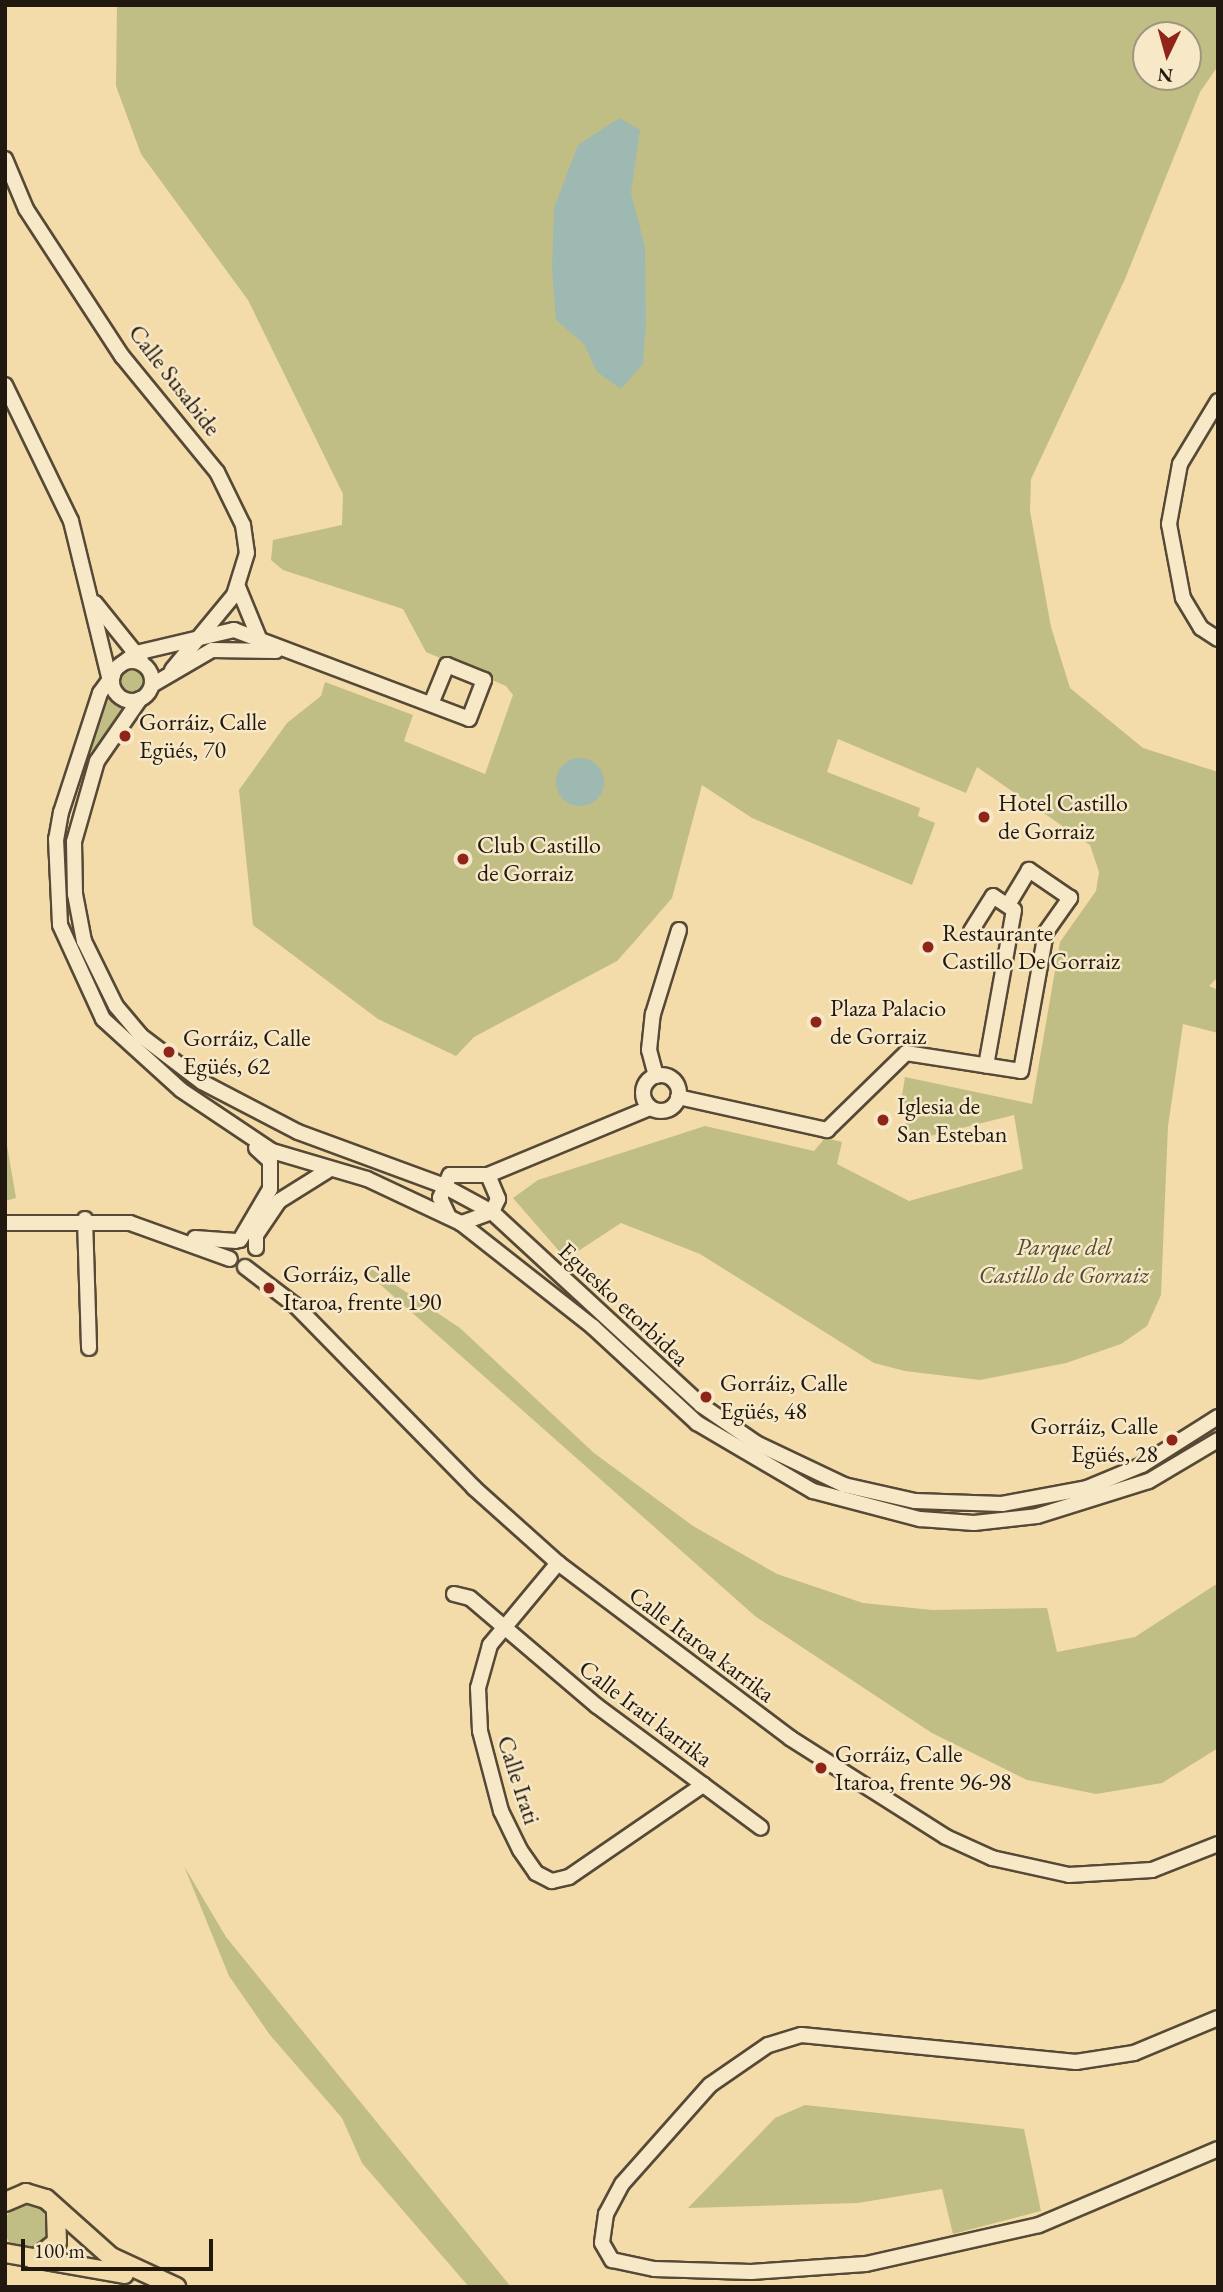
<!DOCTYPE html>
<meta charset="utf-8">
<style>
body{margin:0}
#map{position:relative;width:1223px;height:2292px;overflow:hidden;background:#f3dbaa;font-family:"EB Garamond",serif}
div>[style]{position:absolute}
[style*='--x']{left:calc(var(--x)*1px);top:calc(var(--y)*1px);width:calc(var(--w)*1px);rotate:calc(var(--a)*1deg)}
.green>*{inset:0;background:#c0be85}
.round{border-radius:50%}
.water>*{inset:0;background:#9eb9b2}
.roads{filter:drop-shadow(2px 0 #564936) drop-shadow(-2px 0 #564936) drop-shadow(0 2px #564936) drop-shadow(0 -2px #564936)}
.minor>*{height:14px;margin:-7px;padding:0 7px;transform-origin:7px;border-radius:7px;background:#f7e8c8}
.minor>.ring{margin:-7px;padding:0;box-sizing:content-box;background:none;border:14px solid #f7e8c8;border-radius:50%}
.major>*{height:18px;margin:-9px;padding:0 9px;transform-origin:9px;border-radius:9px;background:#f3dbaa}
.dots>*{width:19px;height:19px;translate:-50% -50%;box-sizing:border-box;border:4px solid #f7e8c8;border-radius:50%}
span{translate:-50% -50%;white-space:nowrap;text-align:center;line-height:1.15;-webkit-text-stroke:5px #f7e8c8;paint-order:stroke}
.street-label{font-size:24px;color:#21180f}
.poi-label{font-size:24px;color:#21180f}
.left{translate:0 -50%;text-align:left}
.right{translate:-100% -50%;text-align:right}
.park-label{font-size:24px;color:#514a32;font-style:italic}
.frame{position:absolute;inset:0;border:7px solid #21180f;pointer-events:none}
.north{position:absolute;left:1132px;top:21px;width:70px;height:70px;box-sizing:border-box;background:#f7e8c8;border:2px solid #a1957e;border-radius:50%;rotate:185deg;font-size:19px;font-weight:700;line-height:28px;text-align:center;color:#21180f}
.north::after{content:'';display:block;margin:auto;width:24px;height:32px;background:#8f2418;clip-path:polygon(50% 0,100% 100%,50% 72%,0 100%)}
.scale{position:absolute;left:21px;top:2239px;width:192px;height:32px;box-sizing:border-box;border:4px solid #21180f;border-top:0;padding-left:9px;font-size:21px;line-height:24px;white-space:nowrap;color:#21180f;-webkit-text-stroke:5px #f7e8c8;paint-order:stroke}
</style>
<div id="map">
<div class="green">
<i style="clip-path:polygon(evenodd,117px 5px,1218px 5px,1218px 66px,1200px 92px,1125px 279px,1031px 479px,1030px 511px,1051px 627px,1070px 688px,1143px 748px,1218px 772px,1218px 977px,1209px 986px,1218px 990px,1218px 1033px,1183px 1024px,1168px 1126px,1161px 1295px,1147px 1326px,1121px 1344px,1066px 1363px,980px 1380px,905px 1371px,874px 1363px,700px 1254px,621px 1223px,566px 1259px,513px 1198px,538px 1180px,705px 1126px,814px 1151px,825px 1138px,842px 1142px,837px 1164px,909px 1201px,1023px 1169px,1014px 1115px,898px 1144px,897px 1136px,910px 1117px,901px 1102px,905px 1077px,1032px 1104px,1060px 942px,1096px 891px,1099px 872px,1090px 845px,977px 767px,966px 793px,838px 739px,827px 772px,920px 808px,918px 816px,935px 823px,912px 885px,752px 818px,702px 785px,672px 898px,634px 942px,617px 961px,474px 1037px,456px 1056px,378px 1019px,253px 925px,239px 790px,287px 723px,321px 696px,325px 682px,413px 715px,404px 741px,485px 774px,513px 695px,506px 686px,426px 652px,403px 609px,283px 570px,271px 560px,273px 540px,342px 525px,343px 494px,248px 300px,141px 154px,116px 86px,117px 5px,1146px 35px,1188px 35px,1188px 77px,1146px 77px,1146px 35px)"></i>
<i class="round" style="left:121px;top:670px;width:24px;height:24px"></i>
<i style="clip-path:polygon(106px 693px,125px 709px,96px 754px,91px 750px)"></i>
<i style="clip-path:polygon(5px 1134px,16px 1198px,5px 1201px)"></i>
<i style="clip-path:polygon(367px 1266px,460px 1328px,594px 1453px,693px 1526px,777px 1574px,863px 1603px,932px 1610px,1047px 1608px,1057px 1652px,1135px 1637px,1218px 1583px,1218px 1748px,1162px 1783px,1096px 1794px,1027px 1780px,932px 1733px,755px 1616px,365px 1271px)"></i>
<i style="clip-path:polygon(184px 1866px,226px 1937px,511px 2287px,469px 2287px,362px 2163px,342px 2118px,270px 2035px,229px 1976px)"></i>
<i style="clip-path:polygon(805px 2105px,1024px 2129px,1041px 2211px,953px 2234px,942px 2189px,858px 2203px,688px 2208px,775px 2118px)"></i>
<i class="round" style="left:4px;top:2204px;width:46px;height:46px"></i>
</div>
<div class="water">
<i style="clip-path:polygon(619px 118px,640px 130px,631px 193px,645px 247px,646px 324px,643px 364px,621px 389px,597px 372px,584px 344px,556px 320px,552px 270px,554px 208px,578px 145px)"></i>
<i class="round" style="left:556px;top:758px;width:48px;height:48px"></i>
</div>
<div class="roads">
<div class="minor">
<i style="--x:5;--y:159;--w:54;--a:67.2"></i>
<i style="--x:26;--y:209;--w:176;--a:56.9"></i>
<i style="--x:122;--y:356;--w:150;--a:50.7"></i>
<i style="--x:217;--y:472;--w:59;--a:63.9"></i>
<i style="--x:243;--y:525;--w:28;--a:82"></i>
<i style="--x:247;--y:553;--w:44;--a:107.2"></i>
<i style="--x:234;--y:595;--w:97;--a:129.6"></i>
<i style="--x:5;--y:385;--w:151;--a:64.1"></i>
<i style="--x:71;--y:521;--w:169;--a:76.3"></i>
<i style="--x:1218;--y:401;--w:74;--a:121.1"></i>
<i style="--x:1180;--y:464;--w:61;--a:100.4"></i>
<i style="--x:1169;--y:524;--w:75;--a:79.3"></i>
<i style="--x:1183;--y:598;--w:35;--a:59"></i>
<i style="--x:1201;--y:628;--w:20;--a:33"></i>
<i style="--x:238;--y:587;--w:55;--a:67.6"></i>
<i style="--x:95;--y:603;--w:73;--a:51.1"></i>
<i class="ring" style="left:112px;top:661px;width:26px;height:26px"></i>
<i style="--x:119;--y:666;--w:21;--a:-37"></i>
<i style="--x:136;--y:653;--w:101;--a:-13.2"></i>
<i style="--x:234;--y:630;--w:251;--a:20.7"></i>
<i style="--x:469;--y:719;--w:42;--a:-69"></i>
<i style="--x:484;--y:680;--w:40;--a:-158"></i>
<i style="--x:447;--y:665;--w:42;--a:112.3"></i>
<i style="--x:113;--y:675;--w:22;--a:126"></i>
<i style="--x:100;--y:693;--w:125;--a:108.1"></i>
<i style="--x:61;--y:812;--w:27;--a:100"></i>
<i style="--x:56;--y:839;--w:86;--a:87.3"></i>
<i style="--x:60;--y:925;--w:103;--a:65.4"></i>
<i style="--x:103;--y:1019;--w:105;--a:42.3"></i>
<i style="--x:181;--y:1090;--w:110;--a:33.8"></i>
<i style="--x:272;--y:1151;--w:99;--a:16.4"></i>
<i style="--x:367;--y:1179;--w:104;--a:25.1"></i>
<i style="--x:461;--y:1223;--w:168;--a:38.2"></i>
<i style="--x:593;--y:1327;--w:142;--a:42.7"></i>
<i style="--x:697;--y:1423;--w:134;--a:30.4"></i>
<i style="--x:813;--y:1491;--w:111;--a:14.7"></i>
<i style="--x:920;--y:1519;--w:54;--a:4.2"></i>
<i style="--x:974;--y:1523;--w:63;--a:-6.3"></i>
<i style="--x:1037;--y:1516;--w:117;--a:-17.4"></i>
<i style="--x:1149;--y:1481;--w:80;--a:-30.7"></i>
<i style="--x:152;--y:685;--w:69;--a:-30.3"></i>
<i style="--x:212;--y:650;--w:64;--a:0.9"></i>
<i style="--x:140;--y:699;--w:75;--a:124.7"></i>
<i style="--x:97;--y:761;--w:84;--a:105.9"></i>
<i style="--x:74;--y:842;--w:52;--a:88.9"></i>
<i style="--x:75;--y:894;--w:48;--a:79.2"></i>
<i style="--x:84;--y:941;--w:72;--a:63.8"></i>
<i style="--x:116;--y:1006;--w:38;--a:50"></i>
<i style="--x:140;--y:1035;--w:78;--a:37.2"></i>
<i style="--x:202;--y:1082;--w:108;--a:27.5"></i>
<i style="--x:298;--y:1132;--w:153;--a:20.2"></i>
<i style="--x:442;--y:1185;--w:57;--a:28.4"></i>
<i style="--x:492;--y:1212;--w:284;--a:42.7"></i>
<i style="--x:701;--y:1405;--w:67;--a:34.6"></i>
<i style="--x:756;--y:1443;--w:98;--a:25.5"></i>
<i style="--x:844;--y:1485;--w:73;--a:12.7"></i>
<i style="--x:915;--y:1501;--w:87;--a:2"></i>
<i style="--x:1002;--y:1504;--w:86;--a:-10.7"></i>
<i style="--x:1087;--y:1488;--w:60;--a:-22.7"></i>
<i style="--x:1142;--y:1465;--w:90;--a:-32.3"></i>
<i style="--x:971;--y:931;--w:41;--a:-57.8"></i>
<i style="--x:993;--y:896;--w:25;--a:34"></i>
<i style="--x:1014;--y:910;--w:158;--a:100.2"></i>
<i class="ring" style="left:643px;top:1075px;width:22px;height:22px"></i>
<i style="--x:656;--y:1076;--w:27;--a:-105"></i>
<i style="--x:649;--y:1050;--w:36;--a:-84"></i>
<i style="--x:653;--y:1014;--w:88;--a:-72.8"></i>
<i style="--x:678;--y:1097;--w:153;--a:12.5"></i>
<i style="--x:827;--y:1130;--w:110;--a:-44.3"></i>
<i style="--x:906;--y:1053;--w:116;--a:8.9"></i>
<i style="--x:1021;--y:1071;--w:141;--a:-79.8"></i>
<i style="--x:1046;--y:932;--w:42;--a:-54.8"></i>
<i style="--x:1070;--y:898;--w:50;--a:-145.7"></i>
<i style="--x:1029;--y:870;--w:39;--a:121"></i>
<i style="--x:488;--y:1175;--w:175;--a:-22.5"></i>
<i style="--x:448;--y:1215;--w:19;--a:-115"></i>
<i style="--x:440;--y:1198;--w:25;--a:-67"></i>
<i style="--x:450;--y:1175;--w:38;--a:0"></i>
<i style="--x:488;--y:1175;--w:26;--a:67"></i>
<i style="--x:498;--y:1199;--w:14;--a:115"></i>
<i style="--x:492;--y:1212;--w:33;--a:160"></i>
<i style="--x:85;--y:1219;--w:129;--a:88.2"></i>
<i style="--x:5;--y:1223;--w:125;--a:0"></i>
<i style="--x:130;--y:1223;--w:106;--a:19.8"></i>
<i style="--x:195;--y:1238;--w:41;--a:4.2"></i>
<i style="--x:240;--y:1240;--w:59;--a:-59.5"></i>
<i style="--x:270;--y:1189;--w:28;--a:-90"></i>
<i style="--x:270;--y:1161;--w:19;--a:-137"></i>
<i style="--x:256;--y:1248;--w:13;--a:-90"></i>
<i style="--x:256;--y:1235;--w:41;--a:-55.9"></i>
<i style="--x:279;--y:1201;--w:57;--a:-32"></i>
<i style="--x:245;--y:1267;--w:64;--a:37.4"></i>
<i style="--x:296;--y:1306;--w:255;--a:45.6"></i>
<i style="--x:474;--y:1488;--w:113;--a:41.8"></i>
<i style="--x:558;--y:1563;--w:291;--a:37"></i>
<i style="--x:790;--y:1738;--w:185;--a:32.4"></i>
<i style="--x:946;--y:1837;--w:51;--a:24.5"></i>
<i style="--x:992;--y:1858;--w:79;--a:12.4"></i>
<i style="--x:1069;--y:1875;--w:83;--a:-3.4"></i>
<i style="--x:1152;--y:1870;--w:71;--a:-21.5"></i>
<i style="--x:558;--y:1563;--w:107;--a:129.7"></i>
<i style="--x:490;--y:1645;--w:45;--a:105.6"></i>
<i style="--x:478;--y:1688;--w:43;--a:87.3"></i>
<i style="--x:480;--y:1731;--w:83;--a:75.3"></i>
<i style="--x:501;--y:1811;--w:43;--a:64"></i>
<i style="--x:520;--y:1850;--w:28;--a:55"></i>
<i style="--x:536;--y:1873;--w:18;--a:27"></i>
<i style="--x:552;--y:1881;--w:17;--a:-13"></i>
<i style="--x:569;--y:1877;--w:163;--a:-34.5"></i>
<i style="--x:454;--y:1594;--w:16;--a:14"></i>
<i style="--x:470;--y:1598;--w:167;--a:40.4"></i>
<i style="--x:597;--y:1706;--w:204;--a:36.6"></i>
<i style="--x:1218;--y:2018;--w:91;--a:157.4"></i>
<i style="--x:1134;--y:2053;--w:59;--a:171.2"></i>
<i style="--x:1076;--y:2062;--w:276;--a:-174.4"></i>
<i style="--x:801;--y:2035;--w:34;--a:163"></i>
<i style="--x:768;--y:2045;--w:70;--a:145.4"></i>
<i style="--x:710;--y:2085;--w:132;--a:131.6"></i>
<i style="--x:622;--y:2184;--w:34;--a:118"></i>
<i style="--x:606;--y:2214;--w:29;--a:98"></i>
<i style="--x:602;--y:2243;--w:20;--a:60"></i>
<i style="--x:612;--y:2260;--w:43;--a:12.1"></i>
<i style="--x:654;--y:2269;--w:97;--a:1.8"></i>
<i style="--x:751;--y:2272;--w:115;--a:-4"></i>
<i style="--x:866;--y:2264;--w:177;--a:-12.7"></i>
<i style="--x:1039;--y:2225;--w:194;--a:-23"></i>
</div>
<div class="major">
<i style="--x:5;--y:2202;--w:23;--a:-23"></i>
<i style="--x:26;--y:2193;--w:21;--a:17"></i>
<i style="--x:46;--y:2199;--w:87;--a:41.7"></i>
<i style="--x:111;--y:2257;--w:72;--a:24.8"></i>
<i style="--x:5;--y:2253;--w:121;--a:10"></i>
<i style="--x:34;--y:2260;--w:29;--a:-38"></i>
<i style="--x:57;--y:2242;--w:30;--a:-92"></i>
</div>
</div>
<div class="dots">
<i style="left:125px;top:736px;background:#8f2418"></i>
<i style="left:984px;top:817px;background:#8f2418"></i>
<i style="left:463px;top:859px;background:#8f2418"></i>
<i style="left:928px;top:947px;background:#8f2418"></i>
<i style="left:816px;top:1022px;background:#8f2418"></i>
<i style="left:169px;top:1052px;background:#8f2418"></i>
<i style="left:883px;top:1120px;background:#8f2418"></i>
<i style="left:269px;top:1288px;background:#8f2418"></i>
<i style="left:706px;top:1397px;background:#8f2418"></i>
<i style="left:1172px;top:1440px;background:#8f2418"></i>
<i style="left:821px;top:1768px;background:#8f2418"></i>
</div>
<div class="street-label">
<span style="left:175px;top:380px;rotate:52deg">Calle Susabide</span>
<span style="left:624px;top:1304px;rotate:43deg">Eguesko etorbidea</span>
<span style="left:702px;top:1644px;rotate:37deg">Calle Itaroa karrika</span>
<span style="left:646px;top:1713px;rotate:37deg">Calle Irati karrika</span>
<span style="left:519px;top:1780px;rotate:72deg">Calle Irati</span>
</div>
<div class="poi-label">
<span class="left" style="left:139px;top:736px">Gorráiz, Calle<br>Egüés, 70</span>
<span class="left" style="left:998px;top:817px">Hotel Castillo<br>de Gorraiz</span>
<span class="left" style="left:477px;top:859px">Club Castillo<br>de Gorraiz</span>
<span class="left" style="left:942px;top:947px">Restaurante<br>Castillo De Gorraiz</span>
<span class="left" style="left:830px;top:1022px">Plaza Palacio<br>de Gorraiz</span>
<span class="left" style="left:183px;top:1052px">Gorráiz, Calle<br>Egüés, 62</span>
<span class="left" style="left:897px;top:1120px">Iglesia de<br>San Esteban</span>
<span class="left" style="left:283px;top:1288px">Gorráiz, Calle<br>Itaroa, frente 190</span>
<span class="left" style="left:720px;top:1397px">Gorráiz, Calle<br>Egüés, 48</span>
<span class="right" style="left:1158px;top:1440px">Gorráiz, Calle<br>Egüés, 28</span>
<span class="left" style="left:835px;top:1768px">Gorráiz, Calle<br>Itaroa, frente 96-98</span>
</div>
<div class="park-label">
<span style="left:1064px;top:1261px">Parque del<br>Castillo de Gorraiz</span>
</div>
<div class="frame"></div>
<div class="north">N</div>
<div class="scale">100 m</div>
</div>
